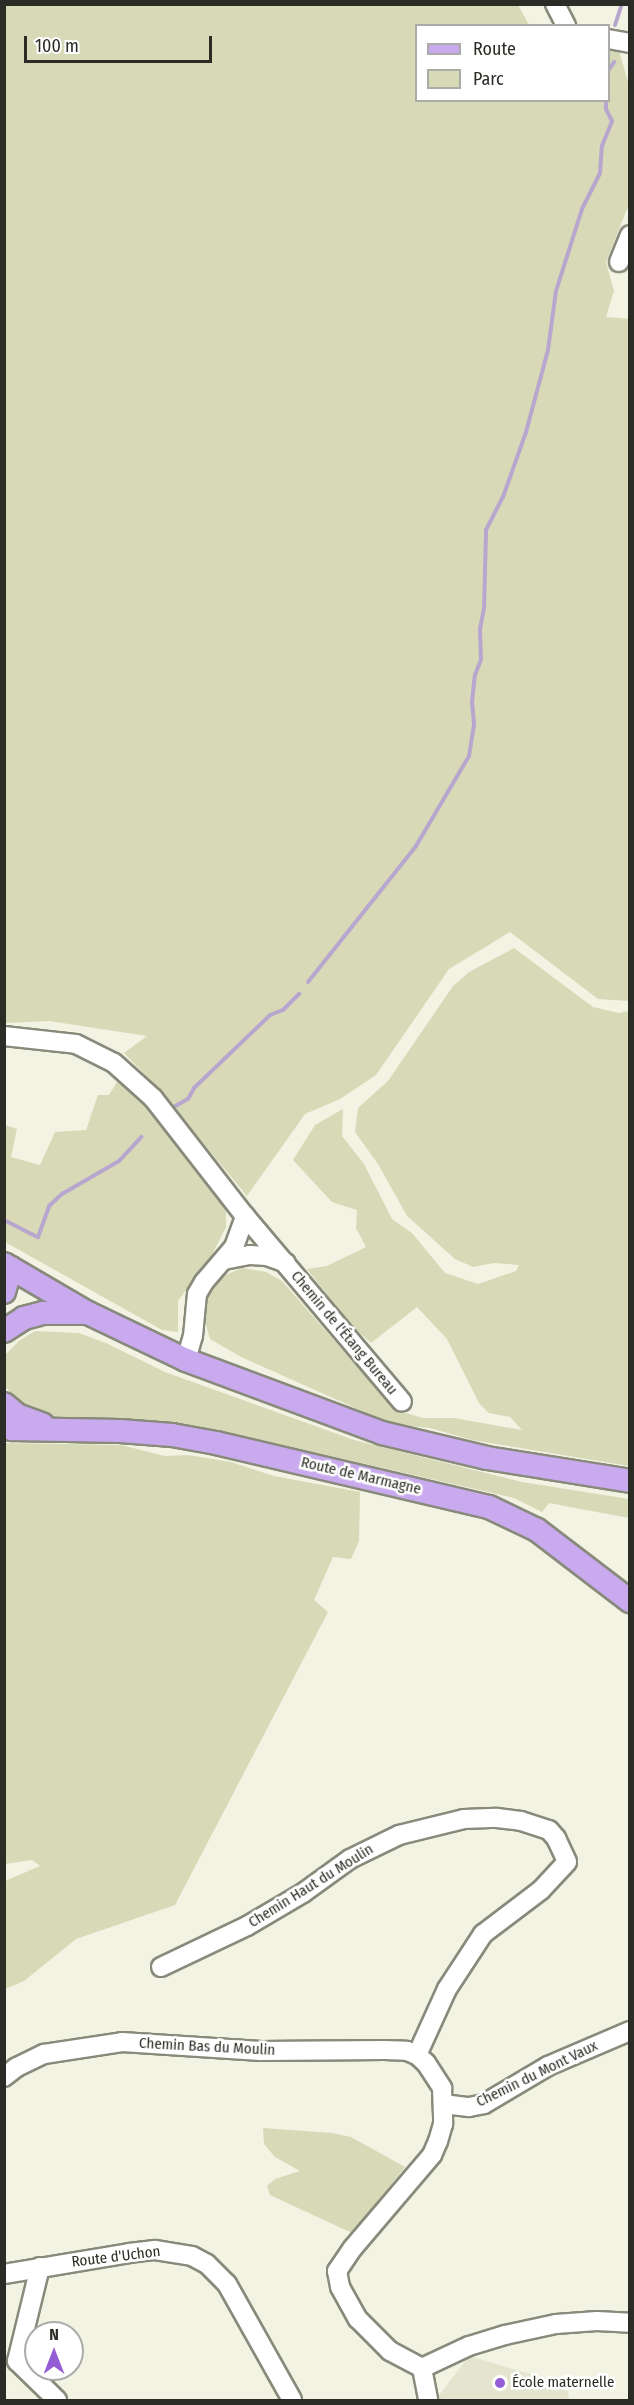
<!DOCTYPE html>
<meta charset="utf-8">
<style>
body{margin:0}
#map{position:relative;width:634px;height:2405px;overflow:hidden;background:#f2f3e2;font-family:"Fira Sans Condensed",sans-serif}
div>[style]{position:absolute}
[style*='--x']{left:calc(var(--x)*1px);top:calc(var(--y)*1px);width:calc(var(--w)*1px);rotate:calc(var(--a)*1deg)}
.built>*{inset:0;background:#e3e5ce}
.green>*{inset:0;background:#d7d9b7}
.stream>*{height:4px;margin:-2px;padding:0 2px;transform-origin:2px;border-radius:2px;background:#b7a7cf}
.roads{filter:drop-shadow(2px 0 #888a7b) drop-shadow(-2px 0 #888a7b) drop-shadow(0 2px #888a7b) drop-shadow(0 -2px #888a7b)}
.minor>*{height:18px;margin:-9px;padding:0 9px;transform-origin:9px;border-radius:9px;background:#fff}
.major>*{height:22px;margin:-11px;padding:0 11px;transform-origin:11px;border-radius:11px;background:#caaaef}
.dots>*{width:16px;height:16px;translate:-50% -50%;box-sizing:border-box;border:3px solid #fff;border-radius:50%}
span{translate:-50% -50%;white-space:nowrap;text-align:center;line-height:1.15;-webkit-text-stroke:5px #fff;paint-order:stroke}
.street-label{font-size:15px;color:#2c2c26}
.poi-label{font-size:15px;color:#2c2c26}
.left{translate:0 -50%;text-align:left}
.frame{position:absolute;inset:0;border:6px solid #2c2c26;pointer-events:none}
.legend{position:absolute;left:415px;top:24px;width:195px;height:78px;box-sizing:border-box;background:#fff;border:2px solid #ababa8;margin:0;padding:8px 10px;list-style:none;font-size:18px;color:#2c2c26}
.legend li{display:flex;align-items:center;gap:12px;height:30px}
.legend b{width:30px;border:2px solid #ababa8}
.north{position:absolute;left:24px;top:2321px;width:60px;height:60px;box-sizing:border-box;background:#fff;border:2px solid #ababa8;border-radius:50%;rotate:0deg;font-size:16px;font-weight:700;line-height:24px;text-align:center;color:#2c2c26}
.north::after{content:'';display:block;margin:auto;width:21px;height:27px;background:#955dd5;clip-path:polygon(50% 0,100% 100%,50% 72%,0 100%)}
.scale{position:absolute;left:24px;top:36px;width:188px;height:27px;box-sizing:border-box;border:3px solid #2c2c26;border-top:0;padding-left:8px;font-size:18px;line-height:21px;white-space:nowrap;color:#2c2c26;-webkit-text-stroke:4px #fff;paint-order:stroke}
</style>
<div id="map">
<div class="built">
<i style="clip-path:polygon(469px 2356px,534px 2375px,568px 2391px,569px 2400px,440px 2400px,437px 2398px)"></i>
</div>
<div class="green">
<i style="clip-path:polygon(5px 4px,518px 5px,529px 25px,416px 26px,416px 100px,608px 100px,609px 50px,619px 51px,629px 85px,629px 204px,606px 262px,614px 291px,606px 317px,630px 319px,629px 1001px,598px 999px,510px 932px,449px 969px,376px 1075px,340px 1099px,305px 1114px,247px 1196px,155px 1085px,124px 1053px,147px 1036px,49px 1021px,5px 1023px)"></i>
<i style="clip-path:polygon(514px 948px,593px 1007px,619px 1013px,629px 1011px,629px 1466px,472px 1440px,430px 1428px,391px 1424px,241px 1357px,210px 1339px,204px 1318px,205px 1301px,223px 1276px,242px 1268px,266px 1272px,282px 1281px,395px 1410px,423px 1418px,454px 1418px,522px 1430px,510px 1417px,489px 1413px,479px 1403px,447px 1339px,417px 1307px,371px 1343px,352px 1326px,307px 1269px,327px 1266px,366px 1247px,356px 1228px,357px 1210px,332px 1202px,293px 1160px,315px 1125px,343px 1109px,342px 1136px,364px 1164px,392px 1219px,412px 1233px,445px 1273px,478px 1284px,516px 1271px,519px 1265px,494px 1263px,473px 1267px,455px 1259px,407px 1216px,378px 1164px,355px 1132px,358px 1108px,388px 1081px,453px 986px,469px 972px)"></i>
<i style="clip-path:polygon(117px 1082px,145px 1102px,226px 1205px,226px 1227px,211px 1257px,178px 1301px,178px 1332px,162px 1330px,5px 1242px,5px 1125px,17px 1129px,11px 1157px,40px 1165px,55px 1132px,86px 1130px,98px 1095px,109px 1095px)"></i>
<i style="clip-path:polygon(35px 1331px,79px 1333px,108px 1344px,165px 1372px,354px 1440px,522px 1482px,629px 1499px,629px 1518px,549px 1503px,542px 1512px,514px 1498px,225px 1432px,175px 1424px,39px 1416px,24px 1410px,5px 1386px,4px 1356px,19px 1341px)"></i>
<i style="clip-path:polygon(5px 1443px,121px 1445px,165px 1456px,188px 1455px,231px 1462px,274px 1476px,360px 1492px,359px 1541px,351px 1559px,333px 1557px,314px 1600px,328px 1612px,175px 1905px,76px 1939px,24px 1981px,5px 1989px,5px 1881px,40px 1866px,32px 1860px,5px 1864px)"></i>
<i style="clip-path:polygon(263px 2128px,332px 2133px,351px 2137px,405px 2167px,352px 2233px,270px 2195px,267px 2186px,275px 2179px,300px 2171px,275px 2157px,264px 2144px)"></i>
</div>
<div class="stream">
<i style="--x:615;--y:25;--w:22;--a:-72"></i>
<i style="--x:608;--y:71;--w:11;--a:-56"></i>
<i style="--x:308;--y:982;--w:174;--a:-51.5"></i>
<i style="--x:416;--y:846;--w:104;--a:-59.5"></i>
<i style="--x:469;--y:756;--w:32;--a:-81"></i>
<i style="--x:474;--y:724;--w:22;--a:-95"></i>
<i style="--x:472;--y:702;--w:27;--a:-84"></i>
<i style="--x:475;--y:675;--w:17;--a:-69"></i>
<i style="--x:481;--y:659;--w:30;--a:-92"></i>
<i style="--x:480;--y:629;--w:20;--a:-79"></i>
<i style="--x:484;--y:609;--w:79;--a:-88.5"></i>
<i style="--x:486;--y:530;--w:37;--a:-63"></i>
<i style="--x:503;--y:497;--w:69;--a:-70.5"></i>
<i style="--x:526;--y:432;--w:85;--a:-75"></i>
<i style="--x:548;--y:350;--w:60;--a:-82.3"></i>
<i style="--x:556;--y:291;--w:86;--a:-72.4"></i>
<i style="--x:582;--y:209;--w:40;--a:-63.4"></i>
<i style="--x:600;--y:173;--w:27;--a:-86"></i>
<i style="--x:602;--y:146;--w:27;--a:-68"></i>
<i style="--x:612;--y:121;--w:13;--a:-117"></i>
<i style="--x:606;--y:109;--w:9;--a:-90"></i>
<i style="--x:170;--y:1109;--w:21;--a:-29"></i>
<i style="--x:188;--y:1099;--w:13;--a:-61"></i>
<i style="--x:194;--y:1088;--w:105;--a:-43.8"></i>
<i style="--x:270;--y:1015;--w:14;--a:-21"></i>
<i style="--x:283;--y:1010;--w:23;--a:-45"></i>
<i style="--x:4;--y:1220;--w:38;--a:27"></i>
<i style="--x:38;--y:1237;--w:33;--a:-70"></i>
<i style="--x:49;--y:1206;--w:18;--a:-43"></i>
<i style="--x:62;--y:1194;--w:66;--a:-30.1"></i>
<i style="--x:119;--y:1161;--w:33;--a:-47"></i>
</div>
<div class="roads">
<div class="minor">
<i style="--x:555;--y:4;--w:25;--a:63"></i>
<i style="--x:608;--y:39;--w:22;--a:10"></i>
<i style="--x:619;--y:262;--w:29;--a:-68"></i>
<i style="--x:4;--y:1036;--w:72;--a:6.3"></i>
<i style="--x:76;--y:1044;--w:42;--a:26.6"></i>
<i style="--x:114;--y:1063;--w:52;--a:41.9"></i>
<i style="--x:153;--y:1098;--w:150;--a:52.1"></i>
<i style="--x:245;--y:1216;--w:243;--a:49.8"></i>
<i style="--x:224;--y:1260;--w:26;--a:-11"></i>
<i style="--x:250;--y:1255;--w:17;--a:3"></i>
<i style="--x:267;--y:1256;--w:20;--a:20"></i>
<i style="--x:186;--y:1360;--w:25;--a:-74"></i>
<i style="--x:193;--y:1336;--w:42;--a:-84.6"></i>
<i style="--x:197;--y:1294;--w:14;--a:-60"></i>
<i style="--x:204;--y:1282;--w:46;--a:-49.4"></i>
<i style="--x:234;--y:1247;--w:33;--a:-70"></i>
<i style="--x:161;--y:1967;--w:95;--a:-25.5"></i>
<i style="--x:247;--y:1926;--w:65;--a:-30.5"></i>
<i style="--x:303;--y:1893;--w:58;--a:-35.9"></i>
<i style="--x:350;--y:1859;--w:55;--a:-26.1"></i>
<i style="--x:399;--y:1835;--w:67;--a:-13.8"></i>
<i style="--x:464;--y:1819;--w:33;--a:-2"></i>
<i style="--x:497;--y:1818;--w:24;--a:7"></i>
<i style="--x:521;--y:1821;--w:29;--a:18"></i>
<i style="--x:549;--y:1830;--w:11;--a:49"></i>
<i style="--x:556;--y:1838;--w:26;--a:65"></i>
<i style="--x:567;--y:1862;--w:38;--a:133"></i>
<i style="--x:541;--y:1890;--w:73;--a:142.8"></i>
<i style="--x:483;--y:1934;--w:66;--a:123.2"></i>
<i style="--x:447;--y:1989;--w:72;--a:114.4"></i>
<i style="--x:4;--y:2077;--w:16;--a:-38"></i>
<i style="--x:17;--y:2067;--w:30;--a:-26"></i>
<i style="--x:44;--y:2054;--w:79;--a:-8.7"></i>
<i style="--x:122;--y:2042;--w:139;--a:3.7"></i>
<i style="--x:261;--y:2051;--w:123;--a:-0.5"></i>
<i style="--x:384;--y:2050;--w:23;--a:2"></i>
<i style="--x:407;--y:2051;--w:11;--a:22"></i>
<i style="--x:417;--y:2055;--w:12;--a:42"></i>
<i style="--x:426;--y:2063;--w:30;--a:57"></i>
<i style="--x:442;--y:2088;--w:36;--a:88"></i>
<i style="--x:443;--y:2124;--w:18;--a:106"></i>
<i style="--x:438;--y:2141;--w:15;--a:113"></i>
<i style="--x:432;--y:2155;--w:123;--a:130.4"></i>
<i style="--x:352;--y:2249;--w:27;--a:124"></i>
<i style="--x:337;--y:2271;--w:16;--a:79"></i>
<i style="--x:340;--y:2287;--w:37;--a:61"></i>
<i style="--x:358;--y:2319;--w:45;--a:45"></i>
<i style="--x:390;--y:2351;--w:36;--a:28"></i>
<i style="--x:422;--y:2368;--w:33;--a:79"></i>
<i style="--x:443;--y:2104;--w:26;--a:7"></i>
<i style="--x:469;--y:2107;--w:15;--a:-11"></i>
<i style="--x:484;--y:2104;--w:74;--a:-30.7"></i>
<i style="--x:548;--y:2066;--w:89;--a:-23.1"></i>
<i style="--x:40;--y:2267;--w:97;--a:103.7"></i>
<i style="--x:17;--y:2361;--w:56;--a:44.3"></i>
<i style="--x:4;--y:2274;--w:127;--a:-9.5"></i>
<i style="--x:129;--y:2253;--w:26;--a:-7"></i>
<i style="--x:155;--y:2250;--w:37;--a:9"></i>
<i style="--x:192;--y:2256;--w:17;--a:28"></i>
<i style="--x:207;--y:2264;--w:28;--a:45"></i>
<i style="--x:227;--y:2284;--w:133;--a:60.7"></i>
<i style="--x:422;--y:2368;--w:52;--a:-25.1"></i>
<i style="--x:469;--y:2346;--w:38;--a:-17"></i>
<i style="--x:505;--y:2335;--w:52;--a:-12.2"></i>
<i style="--x:556;--y:2324;--w:41;--a:-4.2"></i>
<i style="--x:597;--y:2321;--w:33;--a:3"></i>
</div>
<div class="major">
<i style="--x:4;--y:1264;--w:97;--a:30.3"></i>
<i style="--x:88;--y:1313;--w:109;--a:25.6"></i>
<i style="--x:186;--y:1360;--w:209;--a:20.4"></i>
<i style="--x:382;--y:1433;--w:108;--a:13.4"></i>
<i style="--x:487;--y:1458;--w:145;--a:9.1"></i>
<i style="--x:4;--y:1292;--w:25;--a:-74"></i>
<i style="--x:4;--y:1331;--w:24;--a:-33"></i>
<i style="--x:24;--y:1318;--w:20;--a:-15"></i>
<i style="--x:43;--y:1313;--w:42;--a:0"></i>
<i style="--x:4;--y:1404;--w:17;--a:40"></i>
<i style="--x:17;--y:1415;--w:27;--a:20"></i>
<i style="--x:4;--y:1426;--w:9;--a:21"></i>
<i style="--x:12;--y:1429;--w:108;--a:1.1"></i>
<i style="--x:120;--y:1431;--w:52;--a:4.4"></i>
<i style="--x:172;--y:1435;--w:45;--a:10.3"></i>
<i style="--x:216;--y:1443;--w:280;--a:13.2"></i>
<i style="--x:489;--y:1507;--w:53;--a:25.6"></i>
<i style="--x:537;--y:1530;--w:117;--a:37.4"></i>
</div>
</div>
<div class="dots">
<i style="left:500px;top:2383px;background:#955dd5"></i>
</div>
<div class="street-label">
<span style="left:344px;top:1333px;rotate:50deg">Chemin de l'Étang Bureau</span>
<span style="left:361px;top:1476px;rotate:13deg">Route de Marmagne</span>
<span style="left:311px;top:1886px;rotate:-32deg">Chemin Haut du Moulin</span>
<span style="left:207px;top:2047px;rotate:3deg">Chemin Bas du Moulin</span>
<span style="left:537px;top:2074px;rotate:-26deg">Chemin du Mont Vaux</span>
<span style="left:116px;top:2257px;rotate:-7deg">Route d'Uchon</span>
</div>
<div class="poi-label">
<span class="left" style="left:512px;top:2383px">École maternelle</span>
</div>
<div class="frame"></div>
<ul class="legend">
<li><b style="height:8px;background:#caaaef"></b>Route</li>
<li><b style="height:16px;background:#d7d9b7"></b>Parc</li>
</ul>
<div class="north">N</div>
<div class="scale">100 m</div>
</div>
